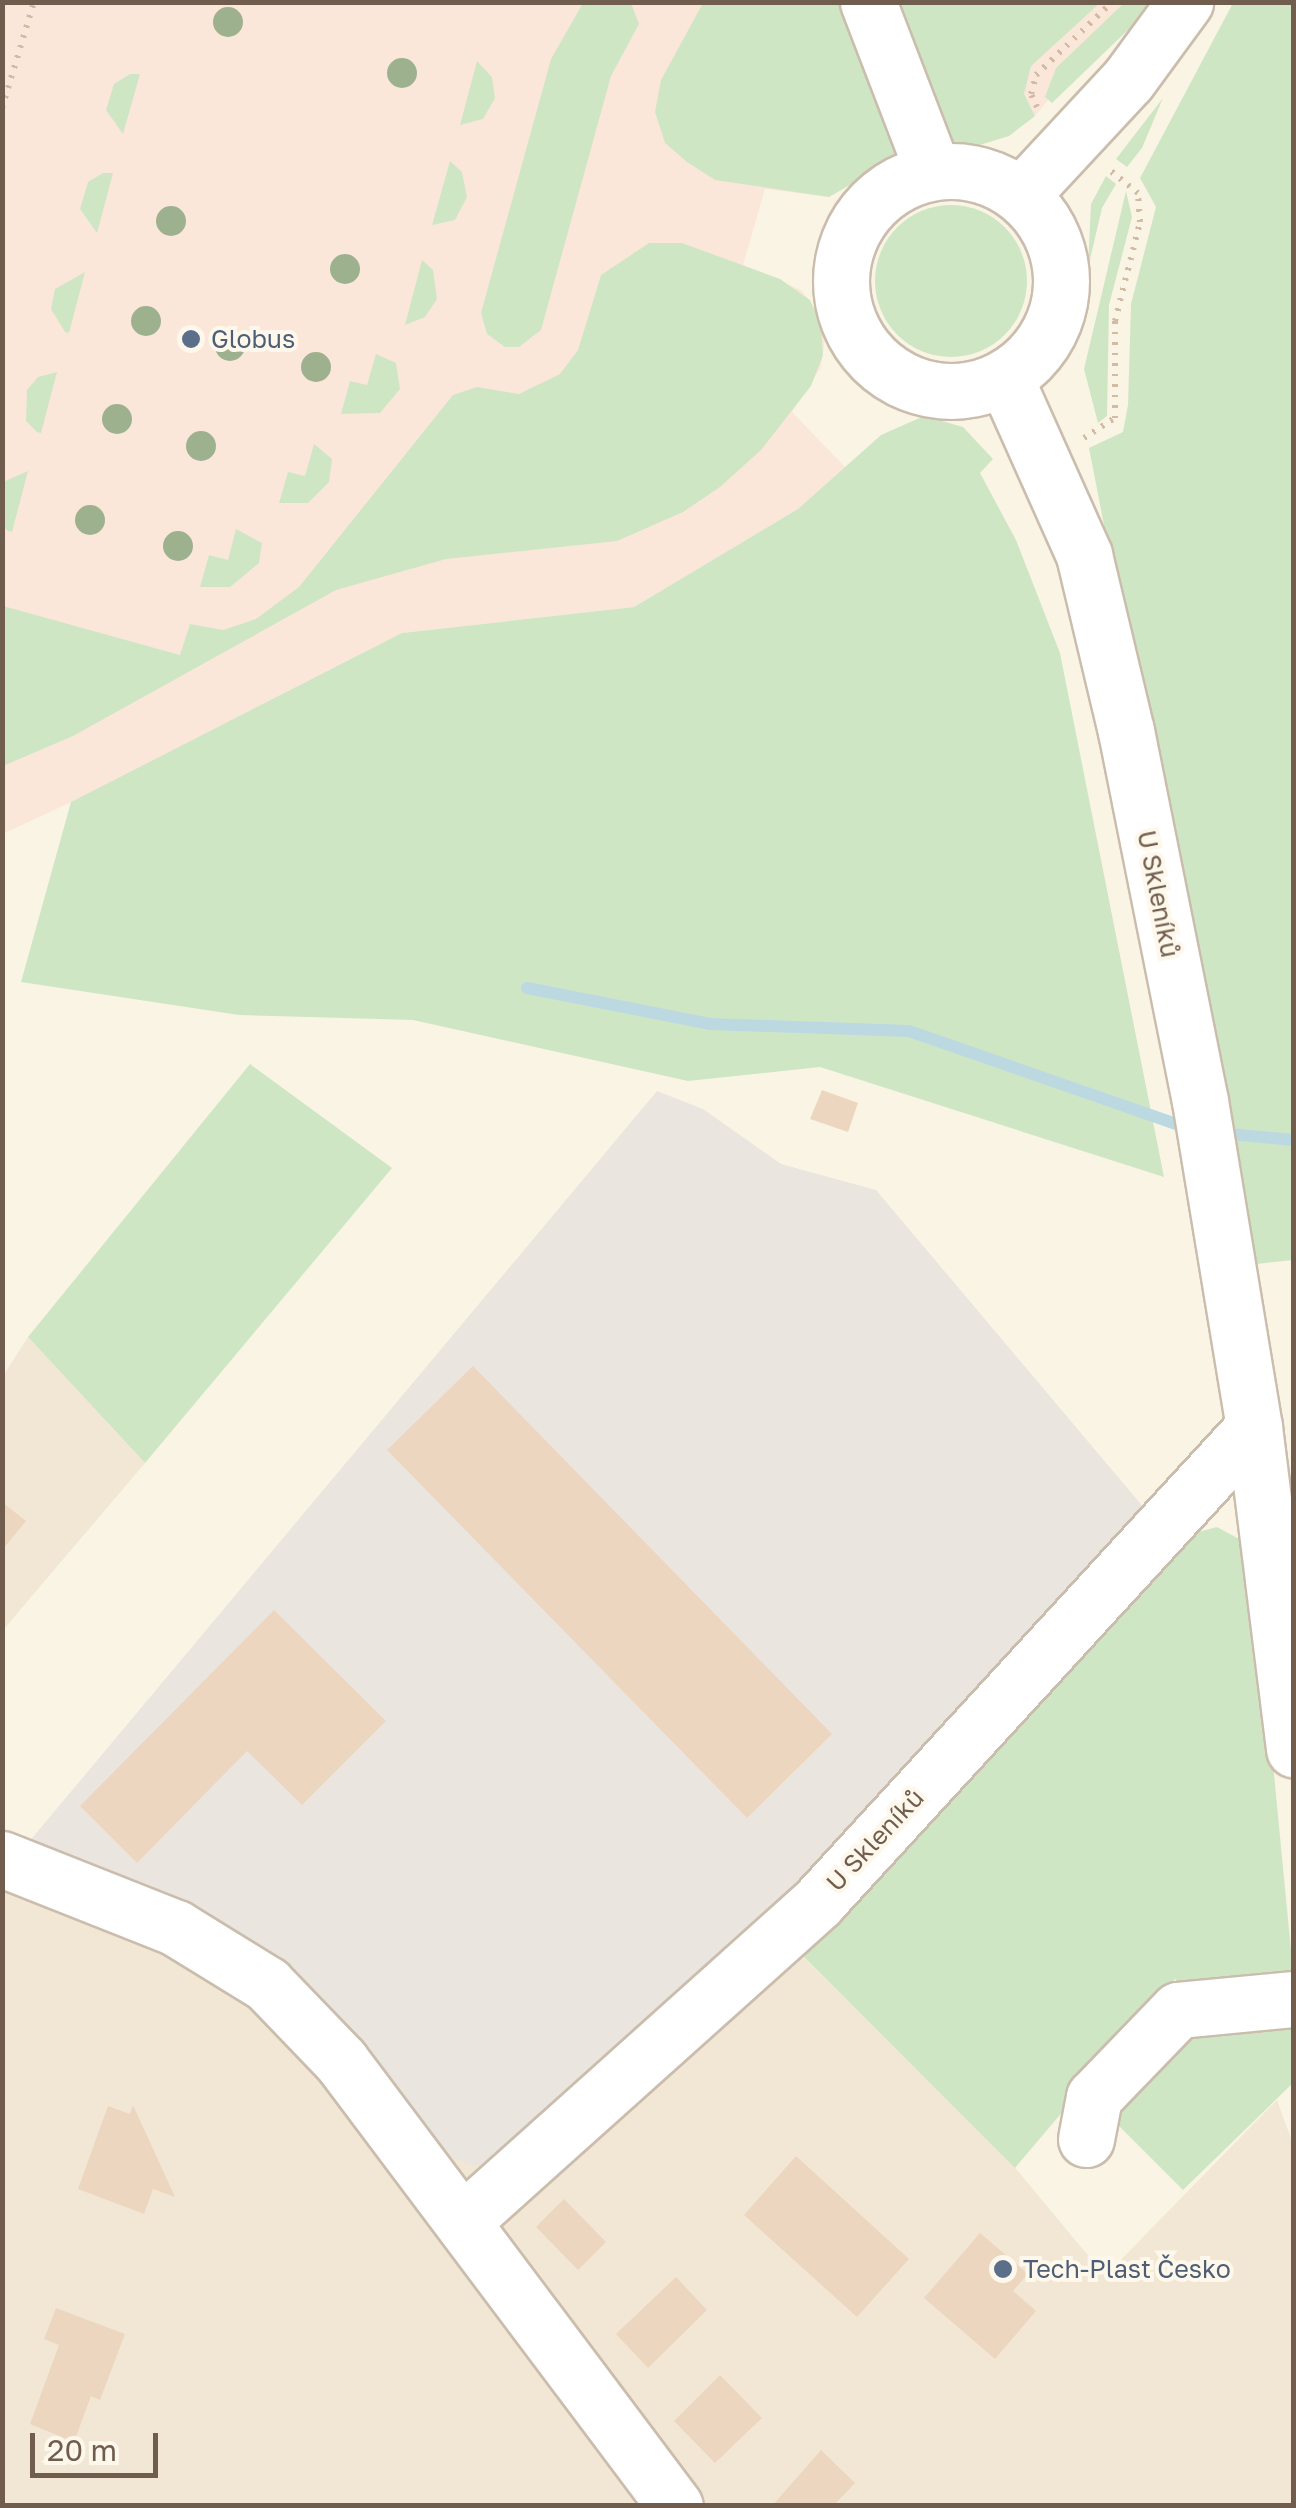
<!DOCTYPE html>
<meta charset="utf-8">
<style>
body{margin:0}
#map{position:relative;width:1296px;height:2508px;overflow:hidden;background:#faf4e5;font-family:"Golos Text",sans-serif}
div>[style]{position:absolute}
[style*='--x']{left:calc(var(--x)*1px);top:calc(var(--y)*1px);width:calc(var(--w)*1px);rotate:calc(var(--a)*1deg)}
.residential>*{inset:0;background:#f1e7d4}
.commercial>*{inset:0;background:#fae7da}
.industrial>*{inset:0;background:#eae6df}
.green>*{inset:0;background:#cfe6c5}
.round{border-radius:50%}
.stream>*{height:12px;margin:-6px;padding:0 6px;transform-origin:6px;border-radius:6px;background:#bcd9e2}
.building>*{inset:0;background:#edd6bf}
.path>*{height:6px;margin-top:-3px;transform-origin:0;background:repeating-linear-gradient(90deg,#d2baa3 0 2.5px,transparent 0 10.5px)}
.roads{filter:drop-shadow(2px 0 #cbbdad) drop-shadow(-2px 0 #cbbdad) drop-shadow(0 2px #cbbdad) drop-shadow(0 -2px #cbbdad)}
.minor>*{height:55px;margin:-27.5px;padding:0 27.5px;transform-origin:27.5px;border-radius:27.5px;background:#fff}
.minor>.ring{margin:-27.5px;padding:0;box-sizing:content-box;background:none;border:55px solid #fff;border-radius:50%}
.trees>*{width:30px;height:30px;margin:-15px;border-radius:50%;background:#9eb18f}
.dots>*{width:28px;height:28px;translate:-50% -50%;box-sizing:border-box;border:5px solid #fdf8eb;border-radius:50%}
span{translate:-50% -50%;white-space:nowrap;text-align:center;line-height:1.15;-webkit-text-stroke:8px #fdf8eb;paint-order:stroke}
.service-label{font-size:25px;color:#4e5e75}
.left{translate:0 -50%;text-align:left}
.street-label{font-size:25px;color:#715d4d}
.frame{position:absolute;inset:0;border:5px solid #715d4d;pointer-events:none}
.scale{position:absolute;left:30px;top:2433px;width:128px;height:45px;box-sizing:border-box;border:5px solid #715d4d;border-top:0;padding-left:12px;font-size:30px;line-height:35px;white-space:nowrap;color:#715d4d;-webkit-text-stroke:8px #fdf8eb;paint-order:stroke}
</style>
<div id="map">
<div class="residential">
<i style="clip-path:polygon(28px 1337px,145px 1463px,3px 1630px,3px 1376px)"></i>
<i style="clip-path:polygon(2px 1835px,374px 2067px,451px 2158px,765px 1919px,1012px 2164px,1105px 2276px,1277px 2100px,1294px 2147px,1293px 2505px,3px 2505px)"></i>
</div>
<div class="commercial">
<i style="clip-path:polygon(2px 3px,1128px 3px,1035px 116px,1009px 136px,905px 153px,829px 197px,765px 189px,743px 265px,801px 290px,817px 311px,825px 338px,821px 367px,792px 412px,846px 468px,798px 509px,634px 607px,402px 633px,216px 734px,3px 834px)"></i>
</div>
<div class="industrial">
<i style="clip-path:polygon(657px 1091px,703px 1109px,781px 1164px,876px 1190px,1150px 1515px,796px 1890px,485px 2168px,451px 2158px,374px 2067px,28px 1843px)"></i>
</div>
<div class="green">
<i style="clip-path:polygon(583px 3px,631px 3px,639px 24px,611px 76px,541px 330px,519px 347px,505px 347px,487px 334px,481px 313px,551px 59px)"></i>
<i style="clip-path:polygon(703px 3px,851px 3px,905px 153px,829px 197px,715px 180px,687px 162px,665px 143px,655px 112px,661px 80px)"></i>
<i style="clip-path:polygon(882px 3px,1100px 3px,1031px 66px,1024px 94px,1035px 116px,1009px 136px,980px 145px,938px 147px)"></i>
<i style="clip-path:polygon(1124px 3px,1156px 3px,1052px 103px,1045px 97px,1056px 68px)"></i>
<i style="clip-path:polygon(1233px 3px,1293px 3px,1293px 1260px,1248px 1265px,1089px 448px,1123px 432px,1128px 405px,1131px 304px,1156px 207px,1140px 178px)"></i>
<i style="clip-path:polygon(477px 61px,492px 77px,495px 98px,483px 119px,460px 125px)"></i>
<i style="clip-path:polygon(130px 74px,140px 74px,123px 134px,106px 110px,114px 84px)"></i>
<i style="clip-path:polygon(1163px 98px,1142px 148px,1127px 167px,1116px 159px)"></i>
<i style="clip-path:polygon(450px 161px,462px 172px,467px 197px,455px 220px,432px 225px)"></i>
<i style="clip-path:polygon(103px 173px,113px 173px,97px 233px,80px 209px,88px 182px)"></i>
<i style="clip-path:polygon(1106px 176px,1116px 184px,1102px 208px,1088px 268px,1091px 204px)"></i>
<i style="clip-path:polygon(1126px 191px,1132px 217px,1109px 305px,1107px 416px,1098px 423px,1084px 369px)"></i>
<i class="round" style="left:875px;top:205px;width:152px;height:152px"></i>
<i style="clip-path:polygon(649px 243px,682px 243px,780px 279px,810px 300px,821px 325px,823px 355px,811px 386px,761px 450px,720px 487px,683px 512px,617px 541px,446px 559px,336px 590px,73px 736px,3px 766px,3px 606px,180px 655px,190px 624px,223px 630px,256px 619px,299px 587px,453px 395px,477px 387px,519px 394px,560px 374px,578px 350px,601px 275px)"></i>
<i style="clip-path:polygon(422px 260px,433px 270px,437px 299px,425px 317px,405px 325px)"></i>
<i style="clip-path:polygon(85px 272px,69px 333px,65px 332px,51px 309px,55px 289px)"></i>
<i style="clip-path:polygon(376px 354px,396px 363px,400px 389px,380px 413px,341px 414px,350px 381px,367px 385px)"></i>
<i style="clip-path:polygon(57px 372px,41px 433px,37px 432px,26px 421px,27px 390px,38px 377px)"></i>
<i style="clip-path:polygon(924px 416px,963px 427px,993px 459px,980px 473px,1016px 540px,1060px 653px,1164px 1177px,820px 1067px,688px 1081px,413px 1020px,239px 1015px,21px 982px,71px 802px,402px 633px,634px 607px,798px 509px,881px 435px)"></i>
<i style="clip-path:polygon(314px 444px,332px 459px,329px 482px,308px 503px,279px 503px,288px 472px,305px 476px)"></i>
<i style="clip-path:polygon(28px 471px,12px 532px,8px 531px,3px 526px,3px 482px)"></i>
<i style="clip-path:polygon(236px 529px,262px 543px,259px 563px,230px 587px,200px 587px,209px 555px,228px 560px)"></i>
<i style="clip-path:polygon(250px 1064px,392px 1168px,145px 1463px,28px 1337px)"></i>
<i style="clip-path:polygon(1217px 1527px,1252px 1546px,1293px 1971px,1277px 1984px,1184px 1989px,1175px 1979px,1015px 2168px,787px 1940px,1194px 1533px)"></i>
<i style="clip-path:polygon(1284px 2023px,1293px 2031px,1293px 2083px,1183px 2190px,1114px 2121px,1119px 2103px,1184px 2029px)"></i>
</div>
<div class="stream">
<i style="--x:527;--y:988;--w:187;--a:11.1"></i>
<i style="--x:710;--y:1024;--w:199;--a:2"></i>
<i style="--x:909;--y:1031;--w:301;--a:19.2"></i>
<i style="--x:1218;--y:1133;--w:76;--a:5.3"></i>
</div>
<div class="building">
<i style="clip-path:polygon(822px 1090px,858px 1103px,848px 1132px,810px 1119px)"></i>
<i style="clip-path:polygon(473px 1366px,832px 1734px,747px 1818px,387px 1450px)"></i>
<i style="clip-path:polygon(2px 1502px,26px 1521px,2px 1550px)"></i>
<i style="clip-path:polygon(274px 1610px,386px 1721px,302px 1805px,247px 1751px,137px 1863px,80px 1806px)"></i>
<i style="clip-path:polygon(133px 2105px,175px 2197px,153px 2189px,144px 2214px,78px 2189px,108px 2106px,130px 2114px)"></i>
<i style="clip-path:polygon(796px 2156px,909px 2259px,857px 2317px,744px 2215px)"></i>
<i style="clip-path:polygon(564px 2199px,606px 2242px,578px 2270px,536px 2227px)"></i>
<i style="clip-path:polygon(980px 2233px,1028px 2274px,1013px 2291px,1036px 2311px,995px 2359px,924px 2298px)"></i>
<i style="clip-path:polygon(676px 2277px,707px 2310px,648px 2368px,616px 2334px)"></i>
<i style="clip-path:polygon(56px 2308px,125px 2334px,100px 2400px,91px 2396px,74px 2442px,30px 2424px,59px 2345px,44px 2339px)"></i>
<i style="clip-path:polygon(720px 2375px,762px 2418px,715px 2463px,674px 2421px)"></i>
<i style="clip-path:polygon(821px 2450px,855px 2483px,833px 2506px,772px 2506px)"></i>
</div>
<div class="path">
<i style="--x:1037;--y:107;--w:14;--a:-115"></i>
<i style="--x:1031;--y:94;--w:20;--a:-75"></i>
<i style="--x:1036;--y:75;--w:105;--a:-43.8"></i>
<i style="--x:2;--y:108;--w:111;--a:-73.2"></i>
<i style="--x:1084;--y:438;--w:37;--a:-33"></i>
<i style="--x:1115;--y:418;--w:97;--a:-90"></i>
<i style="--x:1115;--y:321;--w:102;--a:-75.8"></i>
<i style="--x:1140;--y:222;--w:29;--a:-94"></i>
<i style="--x:1138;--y:193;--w:36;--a:-141"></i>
</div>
<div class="roads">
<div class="minor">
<i style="--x:868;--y:2;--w:181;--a:69"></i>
<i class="ring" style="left:841px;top:171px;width:165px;height:165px"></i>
<i style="--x:1021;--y:195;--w:157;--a:-47.1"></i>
<i style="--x:1128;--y:80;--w:97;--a:-53.8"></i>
<i style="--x:1005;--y:378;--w:194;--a:65.9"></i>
<i style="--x:1084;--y:555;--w:181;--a:76.6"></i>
<i style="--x:1126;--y:731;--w:377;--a:78.7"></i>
<i style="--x:1200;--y:1101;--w:330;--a:80.6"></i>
<i style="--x:1254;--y:1427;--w:325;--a:82.9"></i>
<i style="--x:2;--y:1859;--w:187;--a:21.6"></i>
<i style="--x:176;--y:1928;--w:107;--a:31.6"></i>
<i style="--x:267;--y:1984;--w:107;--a:46.1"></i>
<i style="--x:341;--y:2061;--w:556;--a:53.11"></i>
<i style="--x:1086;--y:2139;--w:43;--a:-79.2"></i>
<i style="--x:1094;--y:2097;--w:121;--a:-46"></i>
<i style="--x:1178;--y:2010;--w:117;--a:-5.4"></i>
<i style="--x:464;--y:2220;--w:477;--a:-41.9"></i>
<i style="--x:819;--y:1901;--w:643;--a:-47.46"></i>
</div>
</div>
<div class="trees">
<i style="left:228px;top:22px"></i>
<i style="left:402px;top:73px"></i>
<i style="left:171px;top:221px"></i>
<i style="left:345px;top:269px"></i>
<i style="left:146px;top:321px"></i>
<i style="left:230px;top:346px"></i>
<i style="left:316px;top:367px"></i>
<i style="left:117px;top:419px"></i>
<i style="left:201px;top:446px"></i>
<i style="left:90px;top:520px"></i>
<i style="left:178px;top:546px"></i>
</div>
<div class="dots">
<i style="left:191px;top:339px;background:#5c6f8a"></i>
<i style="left:1003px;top:2269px;background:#5c6f8a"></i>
</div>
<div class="service-label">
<span class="left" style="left:211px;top:339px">Globus</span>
<span class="left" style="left:1023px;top:2269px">Tech-Plast Česko</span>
</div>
<div class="street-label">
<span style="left:1158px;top:894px;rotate:79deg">U Skleníků</span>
<span style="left:875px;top:1840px;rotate:-47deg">U Skleníků</span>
</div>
<div class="frame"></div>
<div class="scale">20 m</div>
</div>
